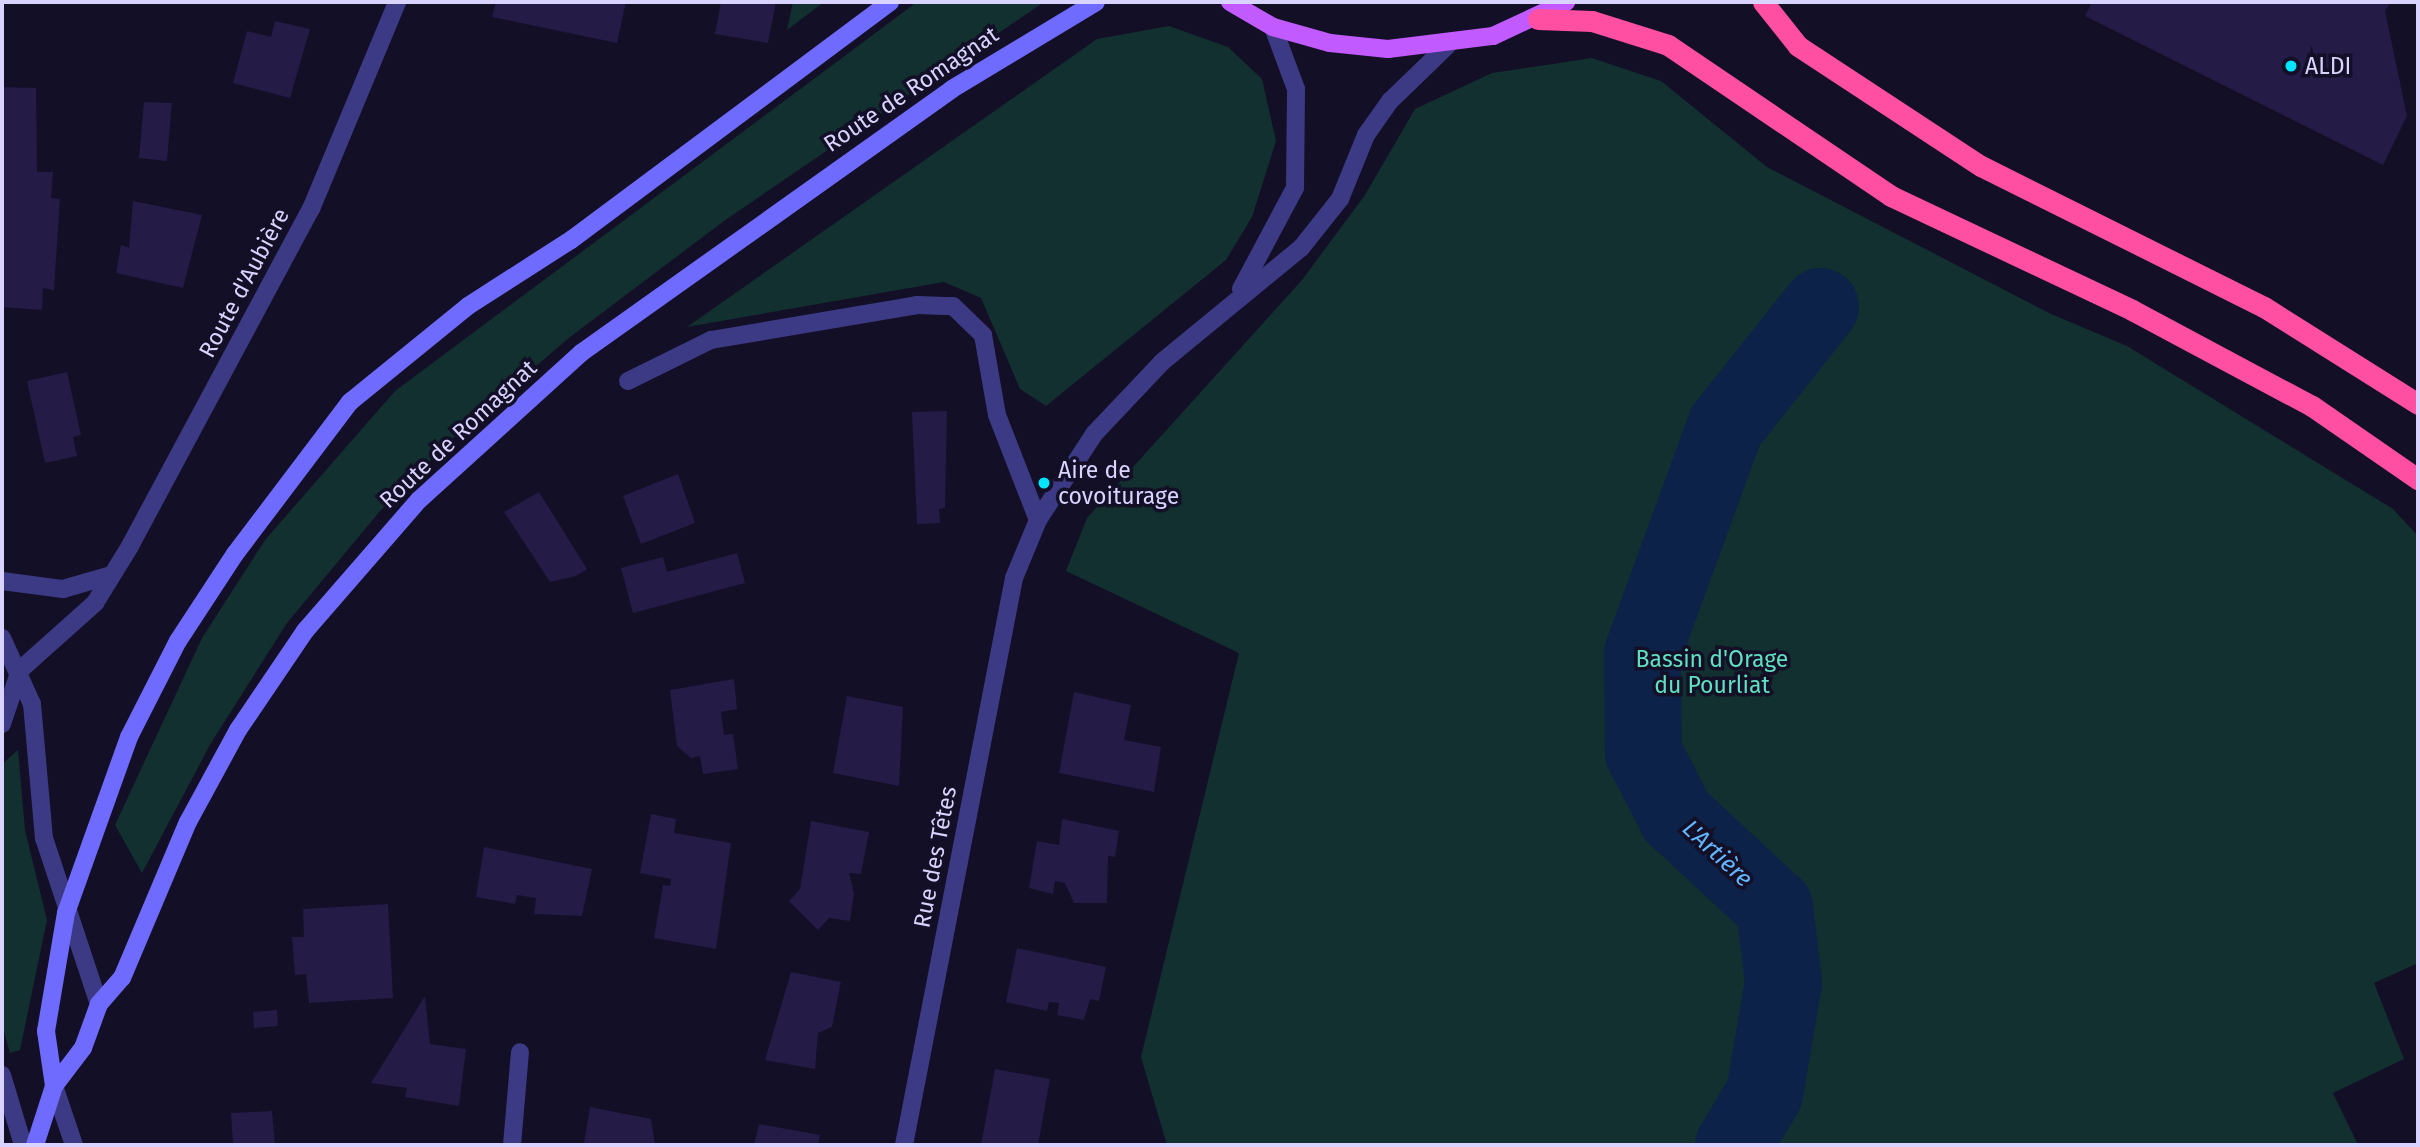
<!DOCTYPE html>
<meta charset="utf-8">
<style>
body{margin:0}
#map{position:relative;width:2420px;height:1147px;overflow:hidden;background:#130f26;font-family:"Fira Sans",sans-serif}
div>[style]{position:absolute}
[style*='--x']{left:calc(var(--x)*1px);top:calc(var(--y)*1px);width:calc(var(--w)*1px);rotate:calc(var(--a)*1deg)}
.green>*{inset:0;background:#12302f}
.river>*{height:77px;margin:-38.5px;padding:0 38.5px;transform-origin:38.5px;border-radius:38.5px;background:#0c2248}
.building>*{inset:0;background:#241b47}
.lane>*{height:18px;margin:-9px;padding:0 9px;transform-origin:9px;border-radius:9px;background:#3d3a85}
.street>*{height:18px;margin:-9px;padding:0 9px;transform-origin:9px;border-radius:9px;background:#3d3a85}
.secondary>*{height:18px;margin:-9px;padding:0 9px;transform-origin:9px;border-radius:9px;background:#6f6bff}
.primary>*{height:18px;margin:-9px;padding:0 9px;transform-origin:9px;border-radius:9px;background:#c25bff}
.highway>*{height:21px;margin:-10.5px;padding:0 10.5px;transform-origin:10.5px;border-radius:10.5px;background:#ff4fa3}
.dots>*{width:19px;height:19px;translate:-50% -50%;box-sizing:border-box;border:4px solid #130f26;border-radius:50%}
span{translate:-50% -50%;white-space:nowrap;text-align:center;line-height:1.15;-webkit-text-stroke:7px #130f26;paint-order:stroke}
.poi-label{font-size:23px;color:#d9d4ff}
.left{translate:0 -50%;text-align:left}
.street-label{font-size:23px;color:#d9d4ff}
.park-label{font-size:23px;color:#5fe0c0}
.water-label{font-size:24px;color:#62b6ff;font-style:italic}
.frame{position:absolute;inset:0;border:4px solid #d9d4ff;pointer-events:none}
</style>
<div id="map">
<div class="green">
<i style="clip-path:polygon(793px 2px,824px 2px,787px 30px)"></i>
<i style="clip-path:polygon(917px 2px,1044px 2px,724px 221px,570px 337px,459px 432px,380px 511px,287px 623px,211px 743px,142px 873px,115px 825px,202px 638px,265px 540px,395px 391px)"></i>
<i style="clip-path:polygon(1169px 26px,1228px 47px,1262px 79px,1276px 141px,1252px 217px,1226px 260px,1046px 406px,1020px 389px,981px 298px,944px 282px,687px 327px,1097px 39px)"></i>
<i style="clip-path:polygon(1592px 58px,1661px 81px,1767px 167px,2051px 314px,2127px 346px,2393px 509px,2418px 536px,2418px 963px,2374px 983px,2404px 1059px,2333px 1093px,2358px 1145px,1167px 1145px,1141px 1057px,1239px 653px,1066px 571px,1087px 518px,1302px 280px,1365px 195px,1415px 109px,1492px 73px)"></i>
<i style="clip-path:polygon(18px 750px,25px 830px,47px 920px,20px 1050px,10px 1053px,2px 1024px,2px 764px)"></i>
</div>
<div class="river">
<i style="--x:1733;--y:1145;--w:61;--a:-59.2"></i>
<i style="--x:1764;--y:1093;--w:113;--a:-80.3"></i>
<i style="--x:1783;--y:982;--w:76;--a:-96.8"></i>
<i style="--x:1774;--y:907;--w:134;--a:-137.1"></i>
<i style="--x:1676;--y:816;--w:72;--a:-117.3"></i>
<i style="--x:1643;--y:752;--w:99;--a:-90.6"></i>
<i style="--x:1642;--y:653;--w:242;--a:-69.9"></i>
<i style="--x:1725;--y:426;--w:153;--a:-51.6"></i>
</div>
<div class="building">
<i style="clip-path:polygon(496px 2px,626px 2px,617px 43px,492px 17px)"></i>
<i style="clip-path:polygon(721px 2px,776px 2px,768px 43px,715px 34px)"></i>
<i style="clip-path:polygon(2092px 2px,2391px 2px,2385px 11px,2407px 116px,2383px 165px,2085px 16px)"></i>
<i style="clip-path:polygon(275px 21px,310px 29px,290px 98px,233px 83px,247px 31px,271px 37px)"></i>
<i style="clip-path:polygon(2px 87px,36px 88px,37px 172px,53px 172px,51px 198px,60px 199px,54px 290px,43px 288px,42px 310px,2px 307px)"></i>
<i style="clip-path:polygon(144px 102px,172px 103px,167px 161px,139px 158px)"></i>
<i style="clip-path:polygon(133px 201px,202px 215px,183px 288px,116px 273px,121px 245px,129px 248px)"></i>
<i style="clip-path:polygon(67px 372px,81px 435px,73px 437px,77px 456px,45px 463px,27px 381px)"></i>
<i style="clip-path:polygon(947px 411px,945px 508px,939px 509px,940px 523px,917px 524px,912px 412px)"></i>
<i style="clip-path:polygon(678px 474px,695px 523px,641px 544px,623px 496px)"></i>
<i style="clip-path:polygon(539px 492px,587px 569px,576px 576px,550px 582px,504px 512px)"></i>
<i style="clip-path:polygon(737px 553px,745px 583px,633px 613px,621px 568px,663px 557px,667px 572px)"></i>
<i style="clip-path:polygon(734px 679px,737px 709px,721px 712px,724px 735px,733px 734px,738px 769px,703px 774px,700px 756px,691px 758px,677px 746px,670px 690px)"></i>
<i style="clip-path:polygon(1074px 692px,1131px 705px,1124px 740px,1161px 747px,1154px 792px,1059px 773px)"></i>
<i style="clip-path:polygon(847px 696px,903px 707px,899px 786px,833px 773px)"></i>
<i style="clip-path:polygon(651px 814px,676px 819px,674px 833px,731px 843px,716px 949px,654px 938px,663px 885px,670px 886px,671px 879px,640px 873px)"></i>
<i style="clip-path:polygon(1062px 819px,1119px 831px,1115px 857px,1108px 856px,1107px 903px,1074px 903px,1065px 883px,1055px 881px,1053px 894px,1029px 888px,1037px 841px,1059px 845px)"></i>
<i style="clip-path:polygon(811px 821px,869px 832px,861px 874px,849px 873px,854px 893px,850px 921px,829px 918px,818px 930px,789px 901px,800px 889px)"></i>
<i style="clip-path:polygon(484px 847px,592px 869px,582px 916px,534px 914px,536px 898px,517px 895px,515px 904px,476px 897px)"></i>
<i style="clip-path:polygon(388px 904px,393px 998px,309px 1003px,306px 974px,295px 975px,292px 937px,304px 937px,303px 909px)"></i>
<i style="clip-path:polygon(1017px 948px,1106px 967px,1099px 1001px,1090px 999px,1084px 1020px,1057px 1015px,1059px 1003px,1049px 1002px,1047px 1011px,1006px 1002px)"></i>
<i style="clip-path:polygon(791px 972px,841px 982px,832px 1027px,818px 1033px,815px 1069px,765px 1060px)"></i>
<i style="clip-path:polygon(425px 996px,430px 1044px,466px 1049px,459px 1106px,405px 1097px,407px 1088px,371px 1083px)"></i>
<i style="clip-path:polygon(277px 1010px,278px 1026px,254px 1028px,253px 1012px)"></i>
<i style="clip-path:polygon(995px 1069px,1050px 1079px,1038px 1145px,981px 1145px)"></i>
<i style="clip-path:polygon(590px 1107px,651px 1119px,655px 1145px,584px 1143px)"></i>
<i style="clip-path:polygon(272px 1111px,275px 1145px,233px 1145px,231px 1113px)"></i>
<i style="clip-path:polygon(759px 1124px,820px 1135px,818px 1145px,754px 1145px)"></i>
</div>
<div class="lane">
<i style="--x:628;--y:381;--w:93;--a:-26.3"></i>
<i style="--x:711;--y:340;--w:209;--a:-9.6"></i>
<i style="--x:917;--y:305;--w:36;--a:2"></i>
<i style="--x:953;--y:306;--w:42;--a:44"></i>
<i style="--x:983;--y:335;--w:81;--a:80.1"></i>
<i style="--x:997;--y:415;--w:113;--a:68.7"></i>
</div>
<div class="street">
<i style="--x:1241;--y:289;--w:115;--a:-61.9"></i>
<i style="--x:1295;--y:188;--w:99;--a:-89.4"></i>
<i style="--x:1296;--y:89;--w:66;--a:-110.4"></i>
<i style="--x:2;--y:581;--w:62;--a:7.5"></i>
<i style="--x:63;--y:589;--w:47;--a:-16.1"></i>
<i style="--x:2;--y:638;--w:72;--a:65.6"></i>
<i style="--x:32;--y:704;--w:135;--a:84.9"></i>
<i style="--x:44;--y:838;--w:175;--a:71.7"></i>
<i style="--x:20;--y:670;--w:101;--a:-41.8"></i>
<i style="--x:95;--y:603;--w:67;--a:-58.4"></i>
<i style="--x:130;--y:546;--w:383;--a:-61.8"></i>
<i style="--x:311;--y:209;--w:224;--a:-67.4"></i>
<i style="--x:2;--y:724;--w:57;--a:-71.6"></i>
<i style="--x:2;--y:1075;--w:73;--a:73.3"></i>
<i style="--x:54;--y:1086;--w:62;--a:71.3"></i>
<i style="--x:512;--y:1145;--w:93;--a:-85.1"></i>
<i style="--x:904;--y:1145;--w:578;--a:-79.02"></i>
<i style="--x:1014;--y:578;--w:63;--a:-67.5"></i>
<i style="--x:1038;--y:520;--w:103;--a:-56.9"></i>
<i style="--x:1094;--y:434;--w:99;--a:-46.6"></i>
<i style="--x:1162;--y:362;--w:180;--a:-39.4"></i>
<i style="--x:1301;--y:248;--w:63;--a:-51.5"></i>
<i style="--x:1340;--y:199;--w:69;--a:-67.9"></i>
<i style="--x:1366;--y:135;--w:42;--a:-54.8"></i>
<i style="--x:1390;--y:101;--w:79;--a:-44"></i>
</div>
<div class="secondary">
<i style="--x:54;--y:1086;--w:56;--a:-98.3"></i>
<i style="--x:46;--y:1031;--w:120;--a:-80.4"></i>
<i style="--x:66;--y:913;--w:187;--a:-70.3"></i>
<i style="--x:129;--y:737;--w:108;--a:-63"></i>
<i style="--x:178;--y:641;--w:104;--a:-56.8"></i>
<i style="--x:235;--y:554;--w:191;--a:-52.9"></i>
<i style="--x:350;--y:402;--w:152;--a:-39.1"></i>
<i style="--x:468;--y:306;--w:122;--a:-32.7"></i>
<i style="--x:571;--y:240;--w:398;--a:-36.7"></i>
<i style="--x:35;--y:1145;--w:62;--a:-72.1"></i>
<i style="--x:54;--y:1086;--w:48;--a:-52.7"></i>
<i style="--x:83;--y:1048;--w:47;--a:-70"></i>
<i style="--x:99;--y:1004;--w:35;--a:-49"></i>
<i style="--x:122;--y:978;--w:169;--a:-67.1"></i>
<i style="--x:188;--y:822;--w:105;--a:-61.5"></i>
<i style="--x:238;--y:730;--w:120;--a:-55.9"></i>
<i style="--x:305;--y:631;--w:174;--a:-49"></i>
<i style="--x:419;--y:500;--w:219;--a:-42.2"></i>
<i style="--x:581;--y:353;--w:455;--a:-35.4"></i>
<i style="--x:952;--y:89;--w:168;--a:-31.1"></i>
</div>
<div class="primary">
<i style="--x:1230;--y:2;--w:50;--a:30.2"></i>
<i style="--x:1273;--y:27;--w:59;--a:15.7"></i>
<i style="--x:1330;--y:43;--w:58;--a:5.9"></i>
<i style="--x:1388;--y:49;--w:106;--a:-7.1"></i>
<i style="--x:1493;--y:36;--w:81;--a:-25"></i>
</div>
<div class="highway">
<i style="--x:1763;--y:2;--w:56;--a:51.5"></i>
<i style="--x:1798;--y:46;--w:219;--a:33.3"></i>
<i style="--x:1981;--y:166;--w:316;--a:26.5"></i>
<i style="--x:2264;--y:307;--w:182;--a:32.2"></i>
<i style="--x:1538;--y:19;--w:54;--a:2.1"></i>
<i style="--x:1592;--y:21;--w:80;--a:17.5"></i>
<i style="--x:1668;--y:45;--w:269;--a:34.1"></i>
<i style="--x:1891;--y:196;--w:267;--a:25.3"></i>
<i style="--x:2132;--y:310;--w:204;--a:28.1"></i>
<i style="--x:2312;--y:406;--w:129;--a:34.6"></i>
</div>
<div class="dots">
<i style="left:2291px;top:66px;background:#00e5ff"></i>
<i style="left:1044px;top:483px;background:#00e5ff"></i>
</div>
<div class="poi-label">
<span class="left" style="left:2305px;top:66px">ALDI</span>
<span class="left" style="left:1058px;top:483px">Aire de<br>covoiturage</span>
</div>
<div class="street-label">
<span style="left:911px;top:89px;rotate:-34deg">Route de Romagnat</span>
<span style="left:244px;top:283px;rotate:-62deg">Route d'Aubière</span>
<span style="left:458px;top:434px;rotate:-43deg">Route de Romagnat</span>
<span style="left:935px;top:857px;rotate:-79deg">Rue des Têtes</span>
</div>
<div class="park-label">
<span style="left:1712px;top:672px">Bassin d'Orage<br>du Pourliat</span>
</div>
<div class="water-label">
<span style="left:1717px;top:854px;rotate:43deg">L'Artière</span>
</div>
<div class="frame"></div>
</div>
